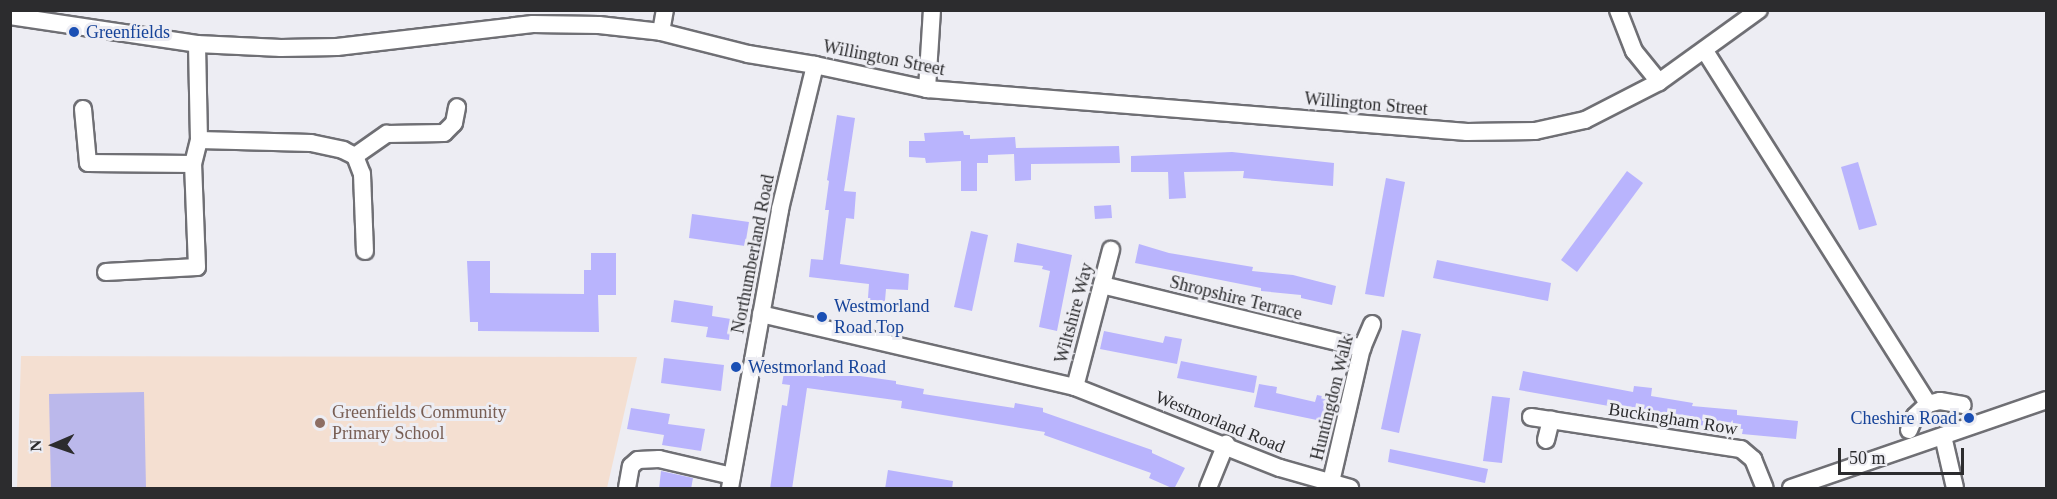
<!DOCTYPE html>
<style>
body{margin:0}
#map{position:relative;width:2057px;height:499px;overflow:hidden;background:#ededf3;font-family:"Times New Roman",serif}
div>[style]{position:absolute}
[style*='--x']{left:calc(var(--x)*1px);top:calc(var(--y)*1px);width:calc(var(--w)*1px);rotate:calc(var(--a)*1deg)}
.education>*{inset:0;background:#f4dfd1}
.green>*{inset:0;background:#bbb8eb}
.building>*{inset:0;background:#b9b4fd}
.roads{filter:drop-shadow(2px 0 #6f6f74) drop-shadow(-2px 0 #6f6f74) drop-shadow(0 2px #6f6f74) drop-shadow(0 -2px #6f6f74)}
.minor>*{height:16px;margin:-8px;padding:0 8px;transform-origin:8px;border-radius:8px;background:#fff}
.dots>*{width:16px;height:16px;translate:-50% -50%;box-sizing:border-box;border:3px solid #ededf3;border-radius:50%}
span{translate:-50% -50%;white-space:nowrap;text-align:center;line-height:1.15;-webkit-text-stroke:6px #ededf3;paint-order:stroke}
.transit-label{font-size:18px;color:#164399}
.left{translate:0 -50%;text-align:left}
.right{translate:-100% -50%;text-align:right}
.street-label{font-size:18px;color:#2c2c2e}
.education-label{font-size:18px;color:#785e54}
.frame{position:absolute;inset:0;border:12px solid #2c2c2e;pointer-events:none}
.north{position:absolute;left:24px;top:415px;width:60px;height:60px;-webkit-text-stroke:4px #ededf3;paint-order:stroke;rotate:268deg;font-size:16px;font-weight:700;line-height:24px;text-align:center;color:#2c2c2e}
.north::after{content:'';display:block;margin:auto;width:21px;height:27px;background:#2c2c2e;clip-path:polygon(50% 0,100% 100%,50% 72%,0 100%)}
.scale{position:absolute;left:1838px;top:448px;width:126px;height:27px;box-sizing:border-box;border:3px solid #2c2c2e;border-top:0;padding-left:8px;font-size:18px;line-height:21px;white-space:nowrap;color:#2c2c2e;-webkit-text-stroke:4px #ededf3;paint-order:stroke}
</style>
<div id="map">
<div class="education">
<i style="clip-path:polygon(21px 356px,637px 357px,607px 488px,17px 488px)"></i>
</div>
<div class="green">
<i style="clip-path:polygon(144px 392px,146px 488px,51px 488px,49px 394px)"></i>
</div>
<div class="building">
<i style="clip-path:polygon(837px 115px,855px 118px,844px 191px,856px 192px,854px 219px,846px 218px,840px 264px,909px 274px,908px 290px,886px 289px,884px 313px,867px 311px,869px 284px,809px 277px,811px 259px,823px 260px,829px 210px,825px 210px,829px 181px,827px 180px)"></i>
<i style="clip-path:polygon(963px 131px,964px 135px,970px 135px,970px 139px,1015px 137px,1016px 148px,1119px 146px,1120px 163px,1031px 164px,1031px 180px,1015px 181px,1014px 154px,988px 155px,988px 163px,977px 163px,977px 191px,961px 191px,961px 161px,926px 163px,925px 158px,909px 157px,909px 141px,925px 141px,924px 133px)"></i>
<i style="clip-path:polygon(1232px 152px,1334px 163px,1333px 186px,1243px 178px,1244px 171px,1184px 172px,1186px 198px,1169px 199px,1168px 172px,1131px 172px,1131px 156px)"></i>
<i style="clip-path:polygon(1858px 162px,1877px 225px,1859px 230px,1841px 167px)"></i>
<i style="clip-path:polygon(1627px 171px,1643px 183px,1577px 272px,1561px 260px)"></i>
<i style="clip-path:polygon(1386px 178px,1405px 182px,1384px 297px,1365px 294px)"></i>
<i style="clip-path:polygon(1111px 205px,1112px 218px,1095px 219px,1094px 206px)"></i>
<i style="clip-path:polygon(692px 214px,749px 222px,745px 246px,689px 238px)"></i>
<i style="clip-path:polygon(971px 231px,988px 235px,972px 311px,954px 307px)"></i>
<i style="clip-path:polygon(1017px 243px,1072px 255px,1057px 331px,1039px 327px,1050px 271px,1042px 269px,1043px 266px,1014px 262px)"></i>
<i style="clip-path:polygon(1139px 244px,1169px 253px,1253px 267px,1252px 271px,1293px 275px,1336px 286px,1332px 305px,1301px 298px,1301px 295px,1261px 291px,1261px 288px,1135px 263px)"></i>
<i style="clip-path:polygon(591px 253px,616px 253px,616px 295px,598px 295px,599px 332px,478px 331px,478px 322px,470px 322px,467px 261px,490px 261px,490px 293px,584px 294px,584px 270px,591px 270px)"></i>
<i style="clip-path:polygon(1437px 260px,1551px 283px,1548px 301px,1433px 278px)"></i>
<i style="clip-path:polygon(674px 300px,713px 306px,712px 316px,731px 319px,729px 340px,706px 337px,708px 327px,671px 322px)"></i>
<i style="clip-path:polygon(1402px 330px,1421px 334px,1399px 433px,1381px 429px)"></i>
<i style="clip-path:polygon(1104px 331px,1163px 343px,1165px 336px,1182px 339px,1177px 364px,1100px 349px)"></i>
<i style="clip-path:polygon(664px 358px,724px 365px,721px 391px,661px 383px)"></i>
<i style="clip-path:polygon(1181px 361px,1257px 376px,1254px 393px,1177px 378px)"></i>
<i style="clip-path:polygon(824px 371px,896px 381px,896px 384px,924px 389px,923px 394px,1014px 408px,1015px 403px,1043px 408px,1043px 412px,1152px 450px,1152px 453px,1185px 468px,1174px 489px,1149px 478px,1151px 473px,1044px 435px,1045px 432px,901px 408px,902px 401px,807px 388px,792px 489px,770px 489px,782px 405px,787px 406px,790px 385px,782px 384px,784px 372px,824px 377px)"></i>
<i style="clip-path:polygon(1523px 371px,1633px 392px,1634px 386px,1652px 388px,1651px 396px,1693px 403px,1692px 406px,1737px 410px,1737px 415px,1798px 421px,1796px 439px,1742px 434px,1743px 429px,1698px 425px,1698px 423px,1654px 414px,1519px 390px)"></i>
<i style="clip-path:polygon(1259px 384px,1277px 387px,1276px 393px,1315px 402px,1317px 395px,1336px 399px,1331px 423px,1254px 407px)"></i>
<i style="clip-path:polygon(1492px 396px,1510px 398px,1502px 463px,1483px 461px)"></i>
<i style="clip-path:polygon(631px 408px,670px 414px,668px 424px,705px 429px,701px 451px,662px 445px,664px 435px,627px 429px)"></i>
<i style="clip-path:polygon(1390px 449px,1488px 469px,1485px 483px,1388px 462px)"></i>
<i style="clip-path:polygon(888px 470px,953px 481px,952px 489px,885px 489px)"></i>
<i style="clip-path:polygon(661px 471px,693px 478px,691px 489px,659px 489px)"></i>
</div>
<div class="roads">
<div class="minor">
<i style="--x:1618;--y:10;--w:44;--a:68.7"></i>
<i style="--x:1634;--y:51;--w:40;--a:51"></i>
<i style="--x:10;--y:16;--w:189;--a:8.5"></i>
<i style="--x:197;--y:44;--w:84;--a:2.7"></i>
<i style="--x:281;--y:48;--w:56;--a:-1"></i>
<i style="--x:337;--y:47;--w:197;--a:-6.7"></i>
<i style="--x:533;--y:24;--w:66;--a:0.9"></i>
<i style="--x:599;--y:25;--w:62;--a:6.4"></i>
<i style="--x:661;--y:32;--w:90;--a:14.2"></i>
<i style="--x:748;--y:54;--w:68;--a:9.3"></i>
<i style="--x:815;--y:65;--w:115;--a:12.1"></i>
<i style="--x:927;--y:89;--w:542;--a:4.55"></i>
<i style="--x:1467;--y:132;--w:68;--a:-0.8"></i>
<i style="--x:1535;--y:131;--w:51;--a:-12.4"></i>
<i style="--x:1585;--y:120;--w:83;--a:-27.2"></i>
<i style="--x:1659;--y:82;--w:123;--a:-35.8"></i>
<i style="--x:661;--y:32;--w:22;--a:-80"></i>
<i style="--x:1705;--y:51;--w:418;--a:57.7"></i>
<i style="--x:927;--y:89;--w:79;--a:-86.4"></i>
<i style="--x:83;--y:109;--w:54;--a:84.7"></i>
<i style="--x:88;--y:163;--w:105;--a:0.5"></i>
<i style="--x:199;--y:140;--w:112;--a:1.5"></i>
<i style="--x:311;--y:143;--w:33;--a:12"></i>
<i style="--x:343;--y:150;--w:13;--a:27"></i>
<i style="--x:355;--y:156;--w:39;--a:-35"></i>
<i style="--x:387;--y:134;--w:57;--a:-1"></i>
<i style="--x:444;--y:133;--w:14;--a:-45"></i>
<i style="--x:454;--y:123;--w:16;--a:-79"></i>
<i style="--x:355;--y:156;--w:19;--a:69"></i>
<i style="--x:362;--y:174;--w:77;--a:87.8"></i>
<i style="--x:106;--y:272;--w:91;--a:-3.1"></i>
<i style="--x:197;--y:267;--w:103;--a:-92.2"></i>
<i style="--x:193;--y:164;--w:25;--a:-76"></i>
<i style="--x:199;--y:140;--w:96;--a:-91.2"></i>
<i style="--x:1102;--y:285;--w:268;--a:13.6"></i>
<i style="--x:761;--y:314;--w:322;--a:13.1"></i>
<i style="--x:1075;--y:387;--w:220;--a:21.6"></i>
<i style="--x:1280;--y:468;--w:73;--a:15.9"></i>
<i style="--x:1075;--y:387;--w:142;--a:-75.3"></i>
<i style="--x:1531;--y:417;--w:212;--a:8.7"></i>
<i style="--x:1741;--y:449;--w:16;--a:40"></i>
<i style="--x:1753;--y:459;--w:31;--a:68"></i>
<i style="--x:1909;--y:430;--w:15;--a:-67"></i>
<i style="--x:1915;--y:416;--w:18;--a:-43"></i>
<i style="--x:1928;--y:404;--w:12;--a:-14"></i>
<i style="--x:1940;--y:401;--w:23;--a:10"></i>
<i style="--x:1943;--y:436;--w:53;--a:77"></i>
<i style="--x:1546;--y:440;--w:21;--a:-76"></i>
<i style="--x:1331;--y:482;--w:138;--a:-77"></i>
<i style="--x:1362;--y:348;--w:26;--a:-67"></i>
<i style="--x:627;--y:488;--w:22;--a:-80"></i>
<i style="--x:631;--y:466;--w:9;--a:-41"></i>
<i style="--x:638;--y:460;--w:21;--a:-3"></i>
<i style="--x:659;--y:459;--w:75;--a:13.1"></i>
<i style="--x:730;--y:488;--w:283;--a:-79.8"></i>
<i style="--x:780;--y:209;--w:148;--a:-76.3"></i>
<i style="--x:1208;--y:488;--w:48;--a:-67.8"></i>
<i style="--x:1791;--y:488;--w:270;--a:-19"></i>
</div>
</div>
<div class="dots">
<i style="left:74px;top:32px;background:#1a4fb4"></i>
<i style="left:822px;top:317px;background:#1a4fb4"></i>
<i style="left:736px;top:367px;background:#1a4fb4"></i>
<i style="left:1969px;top:418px;background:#1a4fb4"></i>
<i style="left:320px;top:423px;background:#8d6e63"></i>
</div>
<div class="transit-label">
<span class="left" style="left:86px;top:32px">Greenfields</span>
<span class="left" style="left:834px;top:317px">Westmorland<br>Road Top</span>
<span class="left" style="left:748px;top:367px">Westmorland Road</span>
<span class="right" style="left:1957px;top:418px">Cheshire Road</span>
</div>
<div class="street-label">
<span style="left:884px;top:58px;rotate:11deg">Willington Street</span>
<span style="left:1366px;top:104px;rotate:5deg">Willington Street</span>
<span style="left:753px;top:254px;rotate:-79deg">Northumberland Road</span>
<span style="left:1236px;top:298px;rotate:14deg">Shropshire Terrace</span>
<span style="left:1074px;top:313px;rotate:-75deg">Wiltshire Way</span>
<span style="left:1332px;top:398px;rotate:-76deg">Huntingdon Walk</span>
<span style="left:1673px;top:419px;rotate:9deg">Buckingham Row</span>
<span style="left:1220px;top:422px;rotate:22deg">Westmorland Road</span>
</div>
<div class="education-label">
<span class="left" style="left:332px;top:423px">Greenfields Community<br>Primary School</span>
</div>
<div class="frame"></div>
<div class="north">N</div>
<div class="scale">50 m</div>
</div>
